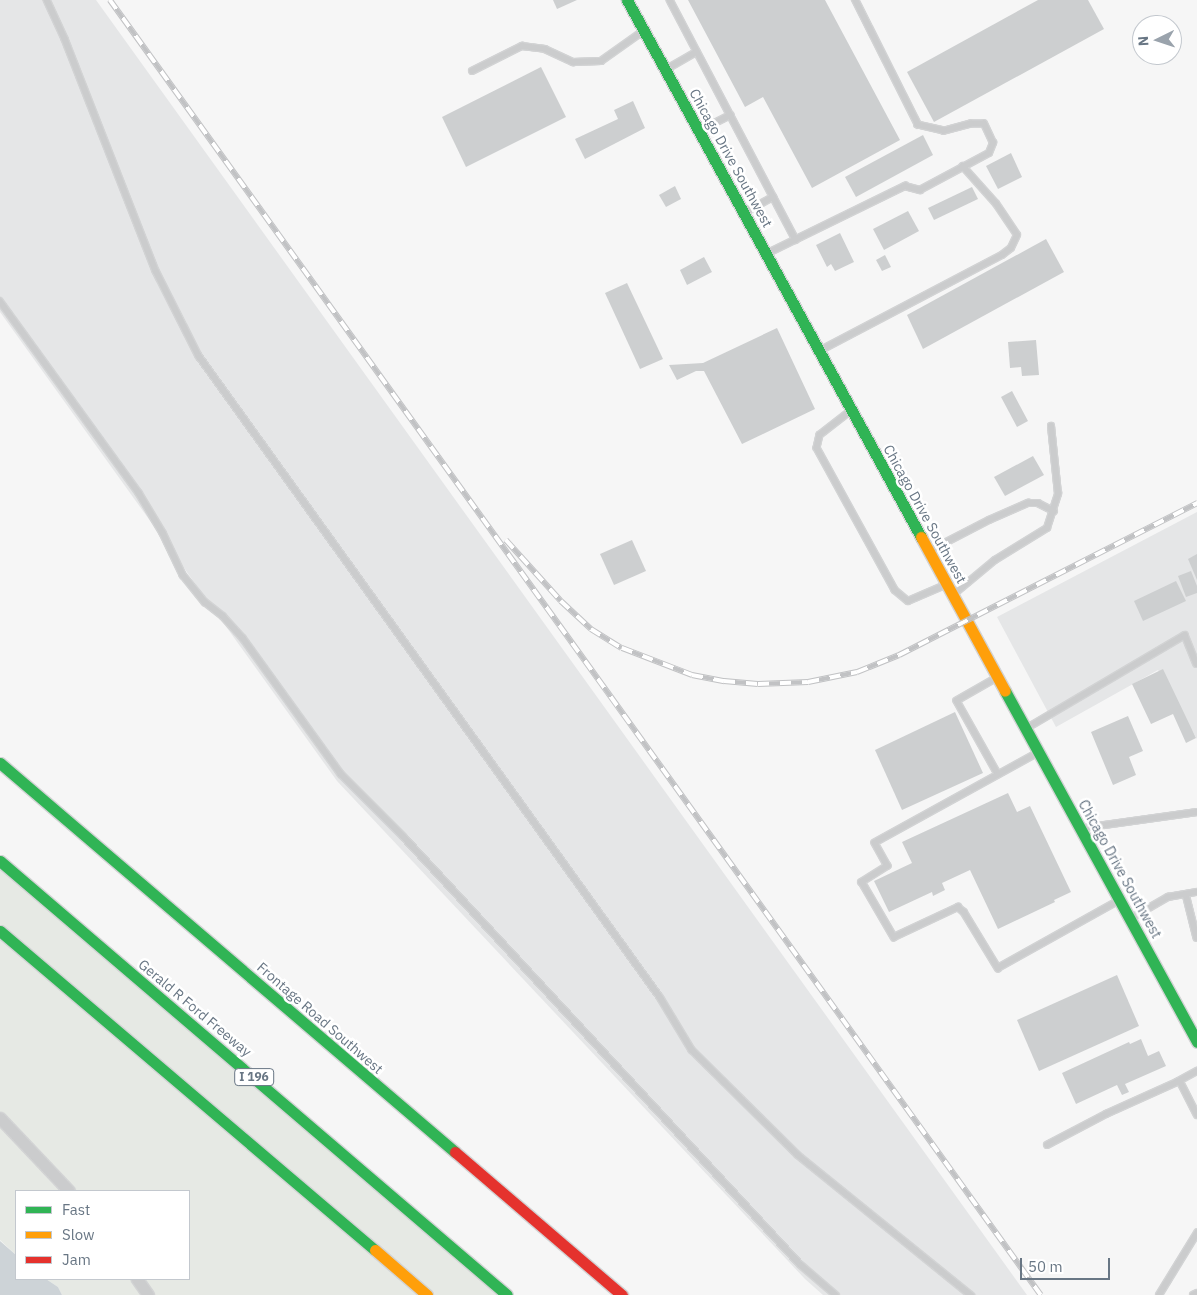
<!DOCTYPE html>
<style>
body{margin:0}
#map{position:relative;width:1197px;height:1295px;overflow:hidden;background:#f6f6f6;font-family:"IBM Plex Sans",sans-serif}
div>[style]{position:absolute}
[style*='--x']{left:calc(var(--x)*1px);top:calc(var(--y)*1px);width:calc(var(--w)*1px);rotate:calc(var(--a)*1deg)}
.built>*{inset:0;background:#e5e6e7}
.green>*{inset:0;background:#e6e9e4}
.water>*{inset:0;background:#cdd3d7}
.building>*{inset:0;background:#cdcfd0}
.roads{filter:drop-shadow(1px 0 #d2d3d4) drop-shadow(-1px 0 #d2d3d4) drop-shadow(0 1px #d2d3d4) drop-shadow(0 -1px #d2d3d4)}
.lane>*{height:5.5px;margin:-2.75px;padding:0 2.75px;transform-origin:2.75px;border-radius:2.75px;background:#cbcccd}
.street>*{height:11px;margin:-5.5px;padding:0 5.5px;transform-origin:5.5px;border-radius:5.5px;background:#cbcccd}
.fast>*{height:11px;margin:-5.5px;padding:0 5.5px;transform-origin:5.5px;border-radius:5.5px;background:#30b455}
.slow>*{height:11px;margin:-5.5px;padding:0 5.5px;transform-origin:5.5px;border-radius:5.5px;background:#ff9f0a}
.jam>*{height:11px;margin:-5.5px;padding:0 5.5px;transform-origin:5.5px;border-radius:5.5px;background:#e5322d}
.rail>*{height:5.5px;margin-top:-2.75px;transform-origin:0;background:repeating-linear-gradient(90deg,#fff 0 11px,#c1c2c4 0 22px);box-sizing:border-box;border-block:1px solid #c1c2c4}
span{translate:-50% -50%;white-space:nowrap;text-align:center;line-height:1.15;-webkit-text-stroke:5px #fff;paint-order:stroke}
.shield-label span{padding:1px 4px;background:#fff;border:1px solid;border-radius:4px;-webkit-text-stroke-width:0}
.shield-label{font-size:12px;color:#687684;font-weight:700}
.street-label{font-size:14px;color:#687684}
.legend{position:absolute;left:15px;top:1190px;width:175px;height:90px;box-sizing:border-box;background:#fff;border:1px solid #c3c8ce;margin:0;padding:6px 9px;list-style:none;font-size:15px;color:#687684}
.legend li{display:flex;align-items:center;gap:10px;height:25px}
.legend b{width:25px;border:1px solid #c3c8ce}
.north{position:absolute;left:1132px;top:15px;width:50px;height:50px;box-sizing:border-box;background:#fff;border:1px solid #c3c8ce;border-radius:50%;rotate:266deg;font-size:14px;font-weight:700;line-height:20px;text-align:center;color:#687684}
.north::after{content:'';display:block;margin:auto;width:18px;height:22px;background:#9aa3ac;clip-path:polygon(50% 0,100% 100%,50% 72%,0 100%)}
.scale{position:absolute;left:1020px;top:1258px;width:90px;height:22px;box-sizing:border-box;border:2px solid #687684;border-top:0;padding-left:6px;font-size:15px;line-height:18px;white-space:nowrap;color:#687684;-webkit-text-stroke:4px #fff;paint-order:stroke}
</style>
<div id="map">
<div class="built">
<i style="clip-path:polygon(0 0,96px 0,1027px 1295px,823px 1295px,805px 1279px,337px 781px,0 312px)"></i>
<i style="clip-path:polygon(1197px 512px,1197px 739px,1158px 670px,1056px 727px,997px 617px)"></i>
</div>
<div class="green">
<i style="clip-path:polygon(0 861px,507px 1295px,62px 1295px,58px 1287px,46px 1279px,189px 1279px,189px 1191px,16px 1191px,16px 1255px,0 1240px)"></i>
</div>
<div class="water">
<i style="clip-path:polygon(0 1241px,16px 1255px,16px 1279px,46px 1279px,58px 1287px,62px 1295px,0 1295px)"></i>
</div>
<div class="building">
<i style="clip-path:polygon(553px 0,577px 0,557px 9px)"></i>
<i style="clip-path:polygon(688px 0,825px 0,900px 140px,812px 188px,763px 97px,745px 107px)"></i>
<i style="clip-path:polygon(1038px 0,1088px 0,1104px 29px,934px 122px,907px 72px)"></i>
<i style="clip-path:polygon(541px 67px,566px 117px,466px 167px,442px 117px)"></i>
<i style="clip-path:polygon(633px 101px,645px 128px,585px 159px,575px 139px,618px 119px,614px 110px)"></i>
<i style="clip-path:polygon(923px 135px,933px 155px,856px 197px,845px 177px)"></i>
<i style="clip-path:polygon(1011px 153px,1022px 177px,998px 189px,986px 166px)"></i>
<i style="clip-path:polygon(675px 186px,681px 199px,666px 207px,659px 195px)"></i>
<i style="clip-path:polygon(972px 187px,978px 199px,934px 220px,928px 208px)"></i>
<i style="clip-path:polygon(908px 211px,919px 231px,884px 250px,873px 229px)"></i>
<i style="clip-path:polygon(840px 233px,854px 262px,835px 271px,831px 264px,827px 267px,816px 245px)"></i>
<i style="clip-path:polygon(1046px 239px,1064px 272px,923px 349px,907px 315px)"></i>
<i style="clip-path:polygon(885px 255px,891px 267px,882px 271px,876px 260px)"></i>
<i style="clip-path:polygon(704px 257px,712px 272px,687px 285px,680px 270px)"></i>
<i style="clip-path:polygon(627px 283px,663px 359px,640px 369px,605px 293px)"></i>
<i style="clip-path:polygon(777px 328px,815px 409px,742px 444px,704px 371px,696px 371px,677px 380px,669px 365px,703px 363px)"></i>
<i style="clip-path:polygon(1036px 340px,1039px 375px,1022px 376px,1021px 367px,1010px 368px,1008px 342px)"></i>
<i style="clip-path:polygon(1012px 391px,1028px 421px,1017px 427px,1001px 397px)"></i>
<i style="clip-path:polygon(1033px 456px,1044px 475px,1005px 496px,994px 477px)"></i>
<i style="clip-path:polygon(632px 540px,646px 571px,614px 585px,600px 554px)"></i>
<i style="clip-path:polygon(1197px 554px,1197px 580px,1188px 559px)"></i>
<i style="clip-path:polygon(1191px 571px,1197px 586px,1197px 593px,1186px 597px,1178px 576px)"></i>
<i style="clip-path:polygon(1176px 581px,1186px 601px,1143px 621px,1134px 601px)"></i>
<i style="clip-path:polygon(1163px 669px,1196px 738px,1186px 743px,1173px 714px,1151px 724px,1132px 684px)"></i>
<i style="clip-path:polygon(955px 712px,983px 773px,902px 810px,875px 750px)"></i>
<i style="clip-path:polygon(1128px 716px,1143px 751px,1129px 757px,1136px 775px,1113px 785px,1091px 732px)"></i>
<i style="clip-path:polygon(1008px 793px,1017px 812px,1030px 806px,1071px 892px,1054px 900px,1055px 902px,998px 929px,970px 870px,942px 883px,945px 890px,933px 896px,932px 892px,889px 912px,874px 881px,912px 863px,902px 842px)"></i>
<i style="clip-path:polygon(1117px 975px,1139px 1026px,1039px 1071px,1017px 1020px)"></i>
<i style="clip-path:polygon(1141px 1039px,1148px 1056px,1159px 1051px,1166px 1066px,1125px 1084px,1129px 1092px,1122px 1095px,1117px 1085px,1076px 1104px,1062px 1073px,1129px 1042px,1130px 1044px)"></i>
</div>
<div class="roads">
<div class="lane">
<i style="--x:47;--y:0;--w:43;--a:65.2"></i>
<i style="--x:65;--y:39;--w:249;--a:68.6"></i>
<i style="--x:156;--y:271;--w:95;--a:63.2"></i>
<i style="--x:199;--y:356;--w:790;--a:54.28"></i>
<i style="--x:660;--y:997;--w:62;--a:58.9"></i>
<i style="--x:692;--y:1050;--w:149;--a:44.7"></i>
<i style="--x:798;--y:1155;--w:223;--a:39"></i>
<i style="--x:670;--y:0;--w:271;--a:62.3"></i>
<i style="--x:667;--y:69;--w:34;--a:-30"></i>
<i style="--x:472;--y:71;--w:56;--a:-26.6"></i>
<i style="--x:522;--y:46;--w:23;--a:7"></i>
<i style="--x:545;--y:49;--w:31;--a:25"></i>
<i style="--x:573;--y:62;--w:28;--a:-2"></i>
<i style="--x:601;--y:61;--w:50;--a:-35.3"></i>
<i style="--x:701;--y:130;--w:33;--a:-27"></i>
<i style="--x:746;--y:212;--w:31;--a:-29"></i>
<i style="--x:768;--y:253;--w:153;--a:-26.1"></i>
<i style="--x:905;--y:186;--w:16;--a:15"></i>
<i style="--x:920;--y:190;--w:78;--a:-28.2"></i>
<i style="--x:989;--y:153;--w:11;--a:-68"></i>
<i style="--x:993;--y:143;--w:21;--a:-115"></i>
<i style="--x:984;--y:124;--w:13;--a:180"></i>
<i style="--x:971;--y:124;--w:28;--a:165"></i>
<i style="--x:944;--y:131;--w:27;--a:-167"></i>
<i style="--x:918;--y:125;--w:140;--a:-116.7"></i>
<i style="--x:0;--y:301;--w:237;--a:54.1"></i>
<i style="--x:139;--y:493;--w:47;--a:59"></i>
<i style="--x:163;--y:533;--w:47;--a:64.5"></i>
<i style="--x:183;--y:575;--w:35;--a:51"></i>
<i style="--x:205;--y:602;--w:23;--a:38"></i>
<i style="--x:223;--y:616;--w:30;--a:48"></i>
<i style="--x:243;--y:638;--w:168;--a:54.2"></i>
<i style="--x:341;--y:774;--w:88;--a:45"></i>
<i style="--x:403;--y:836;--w:585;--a:47.15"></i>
<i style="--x:801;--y:1265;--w:46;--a:40.6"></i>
<i style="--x:821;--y:350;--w:204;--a:-27.7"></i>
<i style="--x:1002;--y:255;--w:11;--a:-38"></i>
<i style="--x:1011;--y:248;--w:14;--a:-65"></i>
<i style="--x:1017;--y:235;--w:37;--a:-124"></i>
<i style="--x:996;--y:204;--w:50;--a:-131.7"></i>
<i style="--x:851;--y:411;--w:39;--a:142"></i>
<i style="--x:820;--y:435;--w:13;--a:103"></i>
<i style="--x:817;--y:448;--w:162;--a:61.2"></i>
<i style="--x:895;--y:590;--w:17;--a:40"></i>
<i style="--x:908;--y:601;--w:40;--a:-23.4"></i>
<i style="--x:931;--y:550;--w:65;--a:-27.3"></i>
<i style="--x:989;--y:520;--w:43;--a:-23.6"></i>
<i style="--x:1028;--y:503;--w:10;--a:0"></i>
<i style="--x:1038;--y:503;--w:18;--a:27"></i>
<i style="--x:954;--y:594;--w:53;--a:-39.7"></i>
<i style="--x:995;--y:560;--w:61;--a:-31.6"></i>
<i style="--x:1047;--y:528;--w:36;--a:-72"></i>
<i style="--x:1058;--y:494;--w:68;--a:-95.9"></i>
<i style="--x:997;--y:678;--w:46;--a:150.1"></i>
<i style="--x:957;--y:701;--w:84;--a:60.7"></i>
<i style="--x:1027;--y:728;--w:183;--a:-30.5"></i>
<i style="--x:1185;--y:635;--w:31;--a:68"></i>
<i style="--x:1038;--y:753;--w:186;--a:151.1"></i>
<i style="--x:875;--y:843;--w:26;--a:61"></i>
<i style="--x:888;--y:866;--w:31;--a:148"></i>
<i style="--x:862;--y:882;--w:64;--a:59.8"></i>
<i style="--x:894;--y:937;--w:71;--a:-25.1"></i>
<i style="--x:958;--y:907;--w:8;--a:40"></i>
<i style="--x:964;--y:912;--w:66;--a:58.7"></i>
<i style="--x:998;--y:968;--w:137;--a:-29.2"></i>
<i style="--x:1083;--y:828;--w:115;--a:-8"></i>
<i style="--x:1186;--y:894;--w:45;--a:76"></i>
<i style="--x:1130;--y:919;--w:44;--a:-30.1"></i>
<i style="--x:1168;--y:897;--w:29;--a:-10"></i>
<i style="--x:1180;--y:1081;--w:38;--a:63"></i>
<i style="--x:1047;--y:1145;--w:67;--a:-27.7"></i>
<i style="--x:1106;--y:1114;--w:78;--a:-24.3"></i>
<i style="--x:1177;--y:1082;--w:23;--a:-29"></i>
<i style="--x:1159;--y:1295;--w:73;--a:-58.5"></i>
<i style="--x:1193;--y:1295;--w:4;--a:-27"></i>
</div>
<div class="street">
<i style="--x:0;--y:1118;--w:100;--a:46.6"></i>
<i style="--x:137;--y:1279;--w:19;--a:55"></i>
</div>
<div class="fast">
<i style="--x:627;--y:0;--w:612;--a:61.3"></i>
<i style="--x:1005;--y:691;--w:400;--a:61.3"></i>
<i style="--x:0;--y:763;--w:599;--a:40.53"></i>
<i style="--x:0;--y:861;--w:667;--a:40.56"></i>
<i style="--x:0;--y:931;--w:492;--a:40.4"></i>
</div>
<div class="slow">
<i style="--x:921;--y:537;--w:175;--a:61.4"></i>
<i style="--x:375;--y:1250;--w:69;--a:40.9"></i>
</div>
<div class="jam">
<i style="--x:455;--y:1152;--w:220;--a:40.6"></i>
</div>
</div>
<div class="rail">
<i style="--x:110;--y:0;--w:1595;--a:54.29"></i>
<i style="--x:506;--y:540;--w:82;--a:48"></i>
<i style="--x:561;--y:601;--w:41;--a:43"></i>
<i style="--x:591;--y:629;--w:36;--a:32"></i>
<i style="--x:622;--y:648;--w:75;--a:21.1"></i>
<i style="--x:692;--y:675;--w:33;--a:11"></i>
<i style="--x:724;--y:681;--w:34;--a:5"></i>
<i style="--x:758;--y:684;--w:50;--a:-2.3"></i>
<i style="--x:808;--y:682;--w:50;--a:-11.5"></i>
<i style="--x:857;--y:672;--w:45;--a:-22"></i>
<i style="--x:899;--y:655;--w:335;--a:-27"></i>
</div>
<div class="shield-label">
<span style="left:254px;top:1077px">I 196</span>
</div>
<div class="street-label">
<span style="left:731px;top:158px;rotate:61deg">Chicago Drive Southwest</span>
<span style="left:925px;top:514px;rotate:61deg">Chicago Drive Southwest</span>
<span style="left:1120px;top:869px;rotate:61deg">Chicago Drive Southwest</span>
<span style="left:195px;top:1008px;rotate:40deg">Gerald R Ford Freeway</span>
<span style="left:320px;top:1018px;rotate:41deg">Frontage Road Southwest</span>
</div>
<ul class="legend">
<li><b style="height:6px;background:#30b455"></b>Fast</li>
<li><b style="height:6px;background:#ff9f0a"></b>Slow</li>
<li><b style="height:6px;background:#e5322d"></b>Jam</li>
</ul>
<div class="north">N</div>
<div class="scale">50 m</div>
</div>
